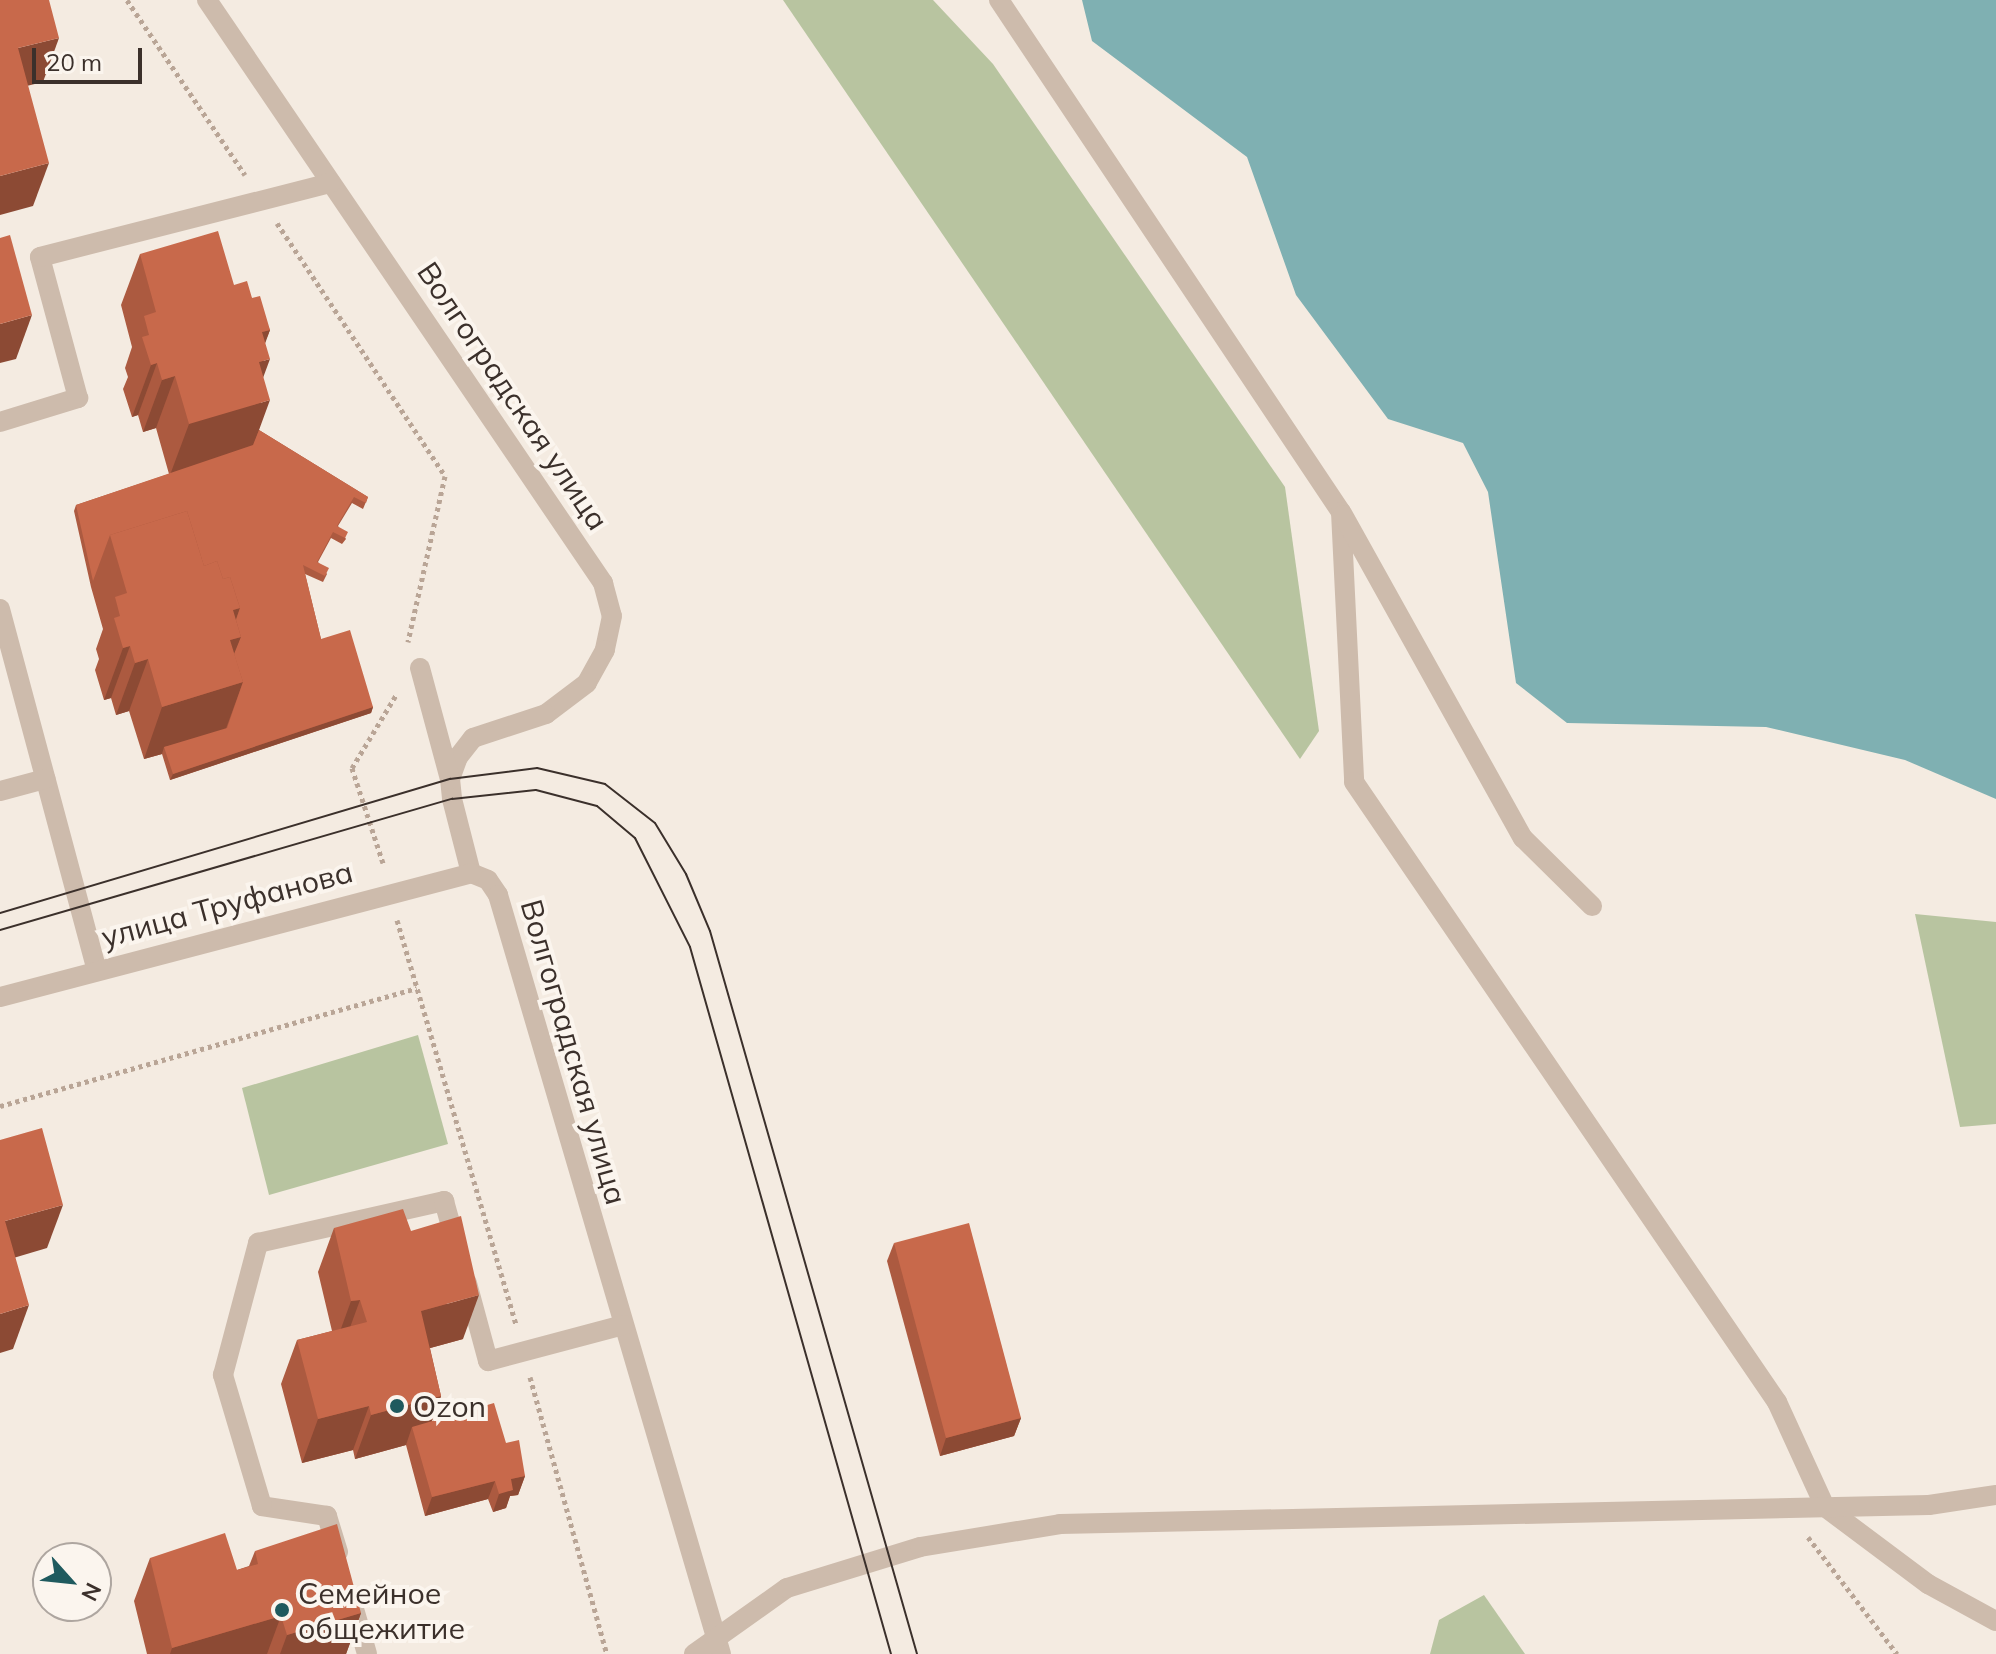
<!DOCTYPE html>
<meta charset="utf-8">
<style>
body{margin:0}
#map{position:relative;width:1996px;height:1654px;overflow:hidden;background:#f4ebe1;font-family:Mulish,sans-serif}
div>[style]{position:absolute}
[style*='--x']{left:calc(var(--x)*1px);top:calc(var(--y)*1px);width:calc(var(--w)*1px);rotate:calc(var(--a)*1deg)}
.green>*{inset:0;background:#b8c4a0}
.water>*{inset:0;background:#7fb0b2}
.path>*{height:5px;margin-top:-2.5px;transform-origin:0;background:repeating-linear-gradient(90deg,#b9a596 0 4px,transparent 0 8px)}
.minor>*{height:20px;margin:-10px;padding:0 10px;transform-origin:10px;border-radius:10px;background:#cdbbac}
.tram>*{height:2px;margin:-1px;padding:0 1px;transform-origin:1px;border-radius:1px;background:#3b302b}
.wall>*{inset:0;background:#ac5a40}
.shaded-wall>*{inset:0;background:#8c4a34}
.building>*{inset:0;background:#c8694b}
.dots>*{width:22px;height:22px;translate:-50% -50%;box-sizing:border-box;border:4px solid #fbf5ee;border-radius:50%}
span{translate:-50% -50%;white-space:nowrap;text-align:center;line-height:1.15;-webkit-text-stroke:8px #fbf5ee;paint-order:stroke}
.street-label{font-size:30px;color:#3b302b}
.poi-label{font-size:30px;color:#3b302b}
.left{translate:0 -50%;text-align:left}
.north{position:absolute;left:32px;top:1542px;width:80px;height:80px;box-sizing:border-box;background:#fbf5ee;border:2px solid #aea6a0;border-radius:50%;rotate:117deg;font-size:22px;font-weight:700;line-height:32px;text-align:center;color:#3b302b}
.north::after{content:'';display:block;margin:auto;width:28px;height:36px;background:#1f5a5e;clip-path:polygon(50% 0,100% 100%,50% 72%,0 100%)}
.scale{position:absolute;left:32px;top:48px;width:110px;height:36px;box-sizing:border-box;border:4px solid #3b302b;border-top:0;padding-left:10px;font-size:24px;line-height:28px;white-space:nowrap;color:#3b302b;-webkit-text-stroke:6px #fbf5ee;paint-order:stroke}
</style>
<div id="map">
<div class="green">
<i style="clip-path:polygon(783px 0,933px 0,993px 64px,1285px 487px,1319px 731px,1300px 759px)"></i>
<i style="clip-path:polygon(1915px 914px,1996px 922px,1996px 1124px,1960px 1127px)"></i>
<i style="clip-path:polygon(418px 1035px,448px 1144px,269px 1195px,242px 1088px)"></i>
<i style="clip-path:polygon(1484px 1595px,1525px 1654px,1430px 1654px,1439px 1620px)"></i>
</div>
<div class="water">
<i style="clip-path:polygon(1082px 0,1996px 0,1996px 799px,1905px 760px,1766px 727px,1567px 723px,1516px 683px,1488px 492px,1463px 443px,1388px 419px,1296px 295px,1247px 157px,1092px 41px)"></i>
</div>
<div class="path">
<i style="--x:127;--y:0;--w:211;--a:56"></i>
<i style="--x:277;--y:223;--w:304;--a:56.4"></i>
<i style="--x:445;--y:476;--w:170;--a:102.6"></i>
<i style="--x:383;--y:863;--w:100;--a:-108.1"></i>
<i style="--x:352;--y:768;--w:85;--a:-58.9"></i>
<i style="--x:397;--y:920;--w:422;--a:73.6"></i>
<i style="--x:0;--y:1106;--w:433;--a:-15.8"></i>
<i style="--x:530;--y:1377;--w:288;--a:74.5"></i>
<i style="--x:1808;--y:1537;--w:147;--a:52.7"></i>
</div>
<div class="minor">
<i style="--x:207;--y:0;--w:705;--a:55.81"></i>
<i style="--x:603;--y:583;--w:34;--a:75"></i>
<i style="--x:612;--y:616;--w:35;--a:102"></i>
<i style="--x:605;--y:650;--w:38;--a:119"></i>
<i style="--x:587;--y:683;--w:51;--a:142.9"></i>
<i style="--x:546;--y:714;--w:77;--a:161.8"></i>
<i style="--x:473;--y:738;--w:24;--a:128"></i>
<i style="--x:458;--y:757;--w:23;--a:110"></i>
<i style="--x:450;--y:779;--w:20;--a:84"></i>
<i style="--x:452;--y:799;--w:76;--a:75.6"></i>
<i style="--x:999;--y:0;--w:616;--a:56.26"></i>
<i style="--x:1341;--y:512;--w:270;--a:87.2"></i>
<i style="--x:1354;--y:782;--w:751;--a:55.7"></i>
<i style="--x:1777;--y:1402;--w:115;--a:65.4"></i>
<i style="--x:1825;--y:1507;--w:129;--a:36.8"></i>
<i style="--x:1928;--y:1584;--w:77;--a:28.6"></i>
<i style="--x:0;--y:422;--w:82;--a:-17.1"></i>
<i style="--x:78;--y:398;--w:146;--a:-105.1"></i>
<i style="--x:40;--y:257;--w:300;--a:-14.3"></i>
<i style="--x:1343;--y:515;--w:370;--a:60.9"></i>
<i style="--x:1523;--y:838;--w:97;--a:44.6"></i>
<i style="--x:0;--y:609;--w:374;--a:75"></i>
<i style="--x:420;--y:668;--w:115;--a:74.9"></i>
<i style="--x:0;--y:791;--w:47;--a:-14.9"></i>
<i style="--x:471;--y:873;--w:18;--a:22"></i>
<i style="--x:488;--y:880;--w:18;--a:56"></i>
<i style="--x:498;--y:895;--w:791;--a:73.63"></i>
<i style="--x:0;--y:997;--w:487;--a:-14.7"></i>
<i style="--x:467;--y:1283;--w:81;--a:74.9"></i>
<i style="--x:488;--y:1361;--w:140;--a:-14.9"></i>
<i style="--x:338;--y:1552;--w:38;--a:-107"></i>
<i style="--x:327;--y:1516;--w:66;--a:-171.3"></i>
<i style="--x:262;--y:1506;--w:137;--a:-106.6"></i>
<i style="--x:223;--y:1375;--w:137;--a:-75.1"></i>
<i style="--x:258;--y:1243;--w:191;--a:-12.7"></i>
<i style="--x:444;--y:1201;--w:45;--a:74.4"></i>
<i style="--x:350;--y:1595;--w:61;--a:73.9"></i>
<i style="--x:694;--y:1654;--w:114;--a:-35.4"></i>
<i style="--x:787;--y:1588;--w:139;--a:-17.1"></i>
<i style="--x:920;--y:1547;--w:142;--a:-9.3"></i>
<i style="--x:1060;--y:1524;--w:869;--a:-1.25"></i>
<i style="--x:1929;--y:1505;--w:68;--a:-8.5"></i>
</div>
<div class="tram">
<i style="--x:0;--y:913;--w:470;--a:-16.6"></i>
<i style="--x:450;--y:779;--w:88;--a:-7.2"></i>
<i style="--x:537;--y:768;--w:70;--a:13.2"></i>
<i style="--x:605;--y:784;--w:63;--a:38"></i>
<i style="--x:655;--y:823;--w:60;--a:58.7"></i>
<i style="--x:686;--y:874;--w:62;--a:67.2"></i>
<i style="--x:710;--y:931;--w:752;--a:74.02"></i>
<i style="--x:0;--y:930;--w:471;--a:-16.2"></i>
<i style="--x:452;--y:799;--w:84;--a:-6.1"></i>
<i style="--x:536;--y:790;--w:63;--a:14.7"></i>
<i style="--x:597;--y:806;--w:50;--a:40.1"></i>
<i style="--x:635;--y:838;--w:122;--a:63.2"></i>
<i style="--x:690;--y:947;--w:735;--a:74.13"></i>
</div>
<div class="wall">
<i style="clip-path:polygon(140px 254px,234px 285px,252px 298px,270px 330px,265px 342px,259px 430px,368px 497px,363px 509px,352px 503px,338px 526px,346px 539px,342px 544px,331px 538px,318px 562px,327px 574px,323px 582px,305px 574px,321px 639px,373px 707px,371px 713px,170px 780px,162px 754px,144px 759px,129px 711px,116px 715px,111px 698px,104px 700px,95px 670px,99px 659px,96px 649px,103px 629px,91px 587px,74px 511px,76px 505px,169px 474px,156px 428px,143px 432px,138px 415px,132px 417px,123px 389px,128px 377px,125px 368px,132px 347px,121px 305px)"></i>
<i style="clip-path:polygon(334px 1228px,411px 1231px,463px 1339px,430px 1348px,441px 1396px,432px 1421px,506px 1443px,525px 1476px,518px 1495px,510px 1496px,506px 1508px,493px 1512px,488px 1499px,425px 1516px,406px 1445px,355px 1459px,353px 1450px,302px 1463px,281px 1384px,297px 1340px,332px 1331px,318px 1272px)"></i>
<i style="clip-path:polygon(894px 1243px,1021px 1418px,1014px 1436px,940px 1456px,887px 1261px)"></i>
<i style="clip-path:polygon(255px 1551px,361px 1613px,346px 1654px,147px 1654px,134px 1601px,150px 1558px,237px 1570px,249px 1566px)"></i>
</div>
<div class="shaded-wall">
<i style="clip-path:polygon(59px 38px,43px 82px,2px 92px,18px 48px)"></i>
<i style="clip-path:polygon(49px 163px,33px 206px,0 215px,0 176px)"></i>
<i style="clip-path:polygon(32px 315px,16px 359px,0 363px,0 324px)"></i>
<i style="clip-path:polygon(270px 330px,251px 382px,262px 332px)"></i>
<i style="clip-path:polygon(270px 359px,253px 405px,270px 400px,251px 452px,170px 475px,189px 424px,259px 362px)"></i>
<i style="clip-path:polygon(157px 363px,138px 415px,132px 417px,151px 365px)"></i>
<i style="clip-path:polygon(175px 376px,156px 428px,143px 432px,162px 380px)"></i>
<i style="clip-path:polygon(240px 608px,221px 660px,233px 610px)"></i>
<i style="clip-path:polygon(241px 637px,222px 689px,230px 640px)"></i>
<i style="clip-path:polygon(130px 646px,111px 698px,104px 700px,123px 648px)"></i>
<i style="clip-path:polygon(148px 659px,129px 711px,116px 715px,135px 663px)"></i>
<i style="clip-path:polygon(243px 682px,224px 734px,164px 747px,162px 754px,144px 759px,162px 707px)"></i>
<i style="clip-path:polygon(373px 707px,371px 713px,170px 780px,173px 774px)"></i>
<i style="clip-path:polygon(63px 1205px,47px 1248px,0 1262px,5px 1221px)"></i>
<i style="clip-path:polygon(479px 1295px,463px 1339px,405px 1355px,421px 1311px)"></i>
<i style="clip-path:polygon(360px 1300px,344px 1344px,335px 1345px,351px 1301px)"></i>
<i style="clip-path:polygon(29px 1305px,13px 1349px,0 1353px,0 1314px)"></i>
<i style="clip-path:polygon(441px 1396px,425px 1439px,412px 1427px,406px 1445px,355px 1459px,371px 1415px)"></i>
<i style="clip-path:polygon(369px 1406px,353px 1450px,302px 1463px,318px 1419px)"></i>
<i style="clip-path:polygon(1021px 1418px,1014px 1436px,940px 1456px,946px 1438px)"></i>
<i style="clip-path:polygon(525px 1476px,518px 1495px,510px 1496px,506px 1508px,493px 1512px,499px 1494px,511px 1479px)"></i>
<i style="clip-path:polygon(495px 1481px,488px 1499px,425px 1516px,432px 1497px)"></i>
<i style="clip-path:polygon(361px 1613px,346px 1654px,280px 1654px,287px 1635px)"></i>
<i style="clip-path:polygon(281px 1616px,267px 1654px,170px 1654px,172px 1648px)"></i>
</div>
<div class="building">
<i style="clip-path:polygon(0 0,49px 0,59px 38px,18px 48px,49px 163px,0 176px)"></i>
<i style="clip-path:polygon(218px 231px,234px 285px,247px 281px,252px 298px,260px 296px,270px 330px,262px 332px,270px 359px,259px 362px,270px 400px,189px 424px,175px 376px,162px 380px,157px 363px,151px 365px,142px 337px,149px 335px,144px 316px,156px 312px,140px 254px)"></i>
<i style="clip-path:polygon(10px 235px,32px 315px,0 324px,0 238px)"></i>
<i style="clip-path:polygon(259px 430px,368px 497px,366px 503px,354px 497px,337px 526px,348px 532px,345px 538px,333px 532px,317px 562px,329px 568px,325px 576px,303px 565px,321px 639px,350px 630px,373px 707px,173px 774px,164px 747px,227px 728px,243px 682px,234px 654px,241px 637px,236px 620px,240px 608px,230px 577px,223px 579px,217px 561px,204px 566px,187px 511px,110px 535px,93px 581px,76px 505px,253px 445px)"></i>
<i style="clip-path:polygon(187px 511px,204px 566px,217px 561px,223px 579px,230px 577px,240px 608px,233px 610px,241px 637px,230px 640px,243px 682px,162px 707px,148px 659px,135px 663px,130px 646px,123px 648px,114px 618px,120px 616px,115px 597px,127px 593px,110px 535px)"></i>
<i style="clip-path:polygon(42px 1128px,63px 1205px,5px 1221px,29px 1305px,0 1314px,0 1140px)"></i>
<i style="clip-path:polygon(403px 1209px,411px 1231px,461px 1216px,479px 1295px,421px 1311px,441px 1396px,371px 1415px,369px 1406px,318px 1419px,297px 1340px,367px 1322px,360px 1300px,351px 1301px,334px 1228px)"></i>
<i style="clip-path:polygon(969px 1223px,1021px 1418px,946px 1438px,894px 1243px)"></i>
<i style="clip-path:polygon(494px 1403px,506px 1443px,519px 1440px,525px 1476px,511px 1479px,513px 1490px,499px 1494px,495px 1481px,432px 1497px,412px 1427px)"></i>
<i style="clip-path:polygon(337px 1524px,361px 1613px,287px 1635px,281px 1616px,172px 1648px,150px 1558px,225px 1533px,237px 1570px,258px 1564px,255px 1551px)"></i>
</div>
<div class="dots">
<i style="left:397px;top:1406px;background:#1f5a5e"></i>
<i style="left:282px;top:1610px;background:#1f5a5e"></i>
</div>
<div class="street-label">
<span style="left:513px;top:396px;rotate:56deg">Волгоградская улица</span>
<span style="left:227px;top:904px;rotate:-15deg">улица Труфанова</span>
<span style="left:574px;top:1052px;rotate:74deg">Волгоградская улица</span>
</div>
<div class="poi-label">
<span class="left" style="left:413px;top:1406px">Ozon</span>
<span class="left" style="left:298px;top:1610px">Семейное<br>общежитие</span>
</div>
<div class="north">N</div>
<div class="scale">20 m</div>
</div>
